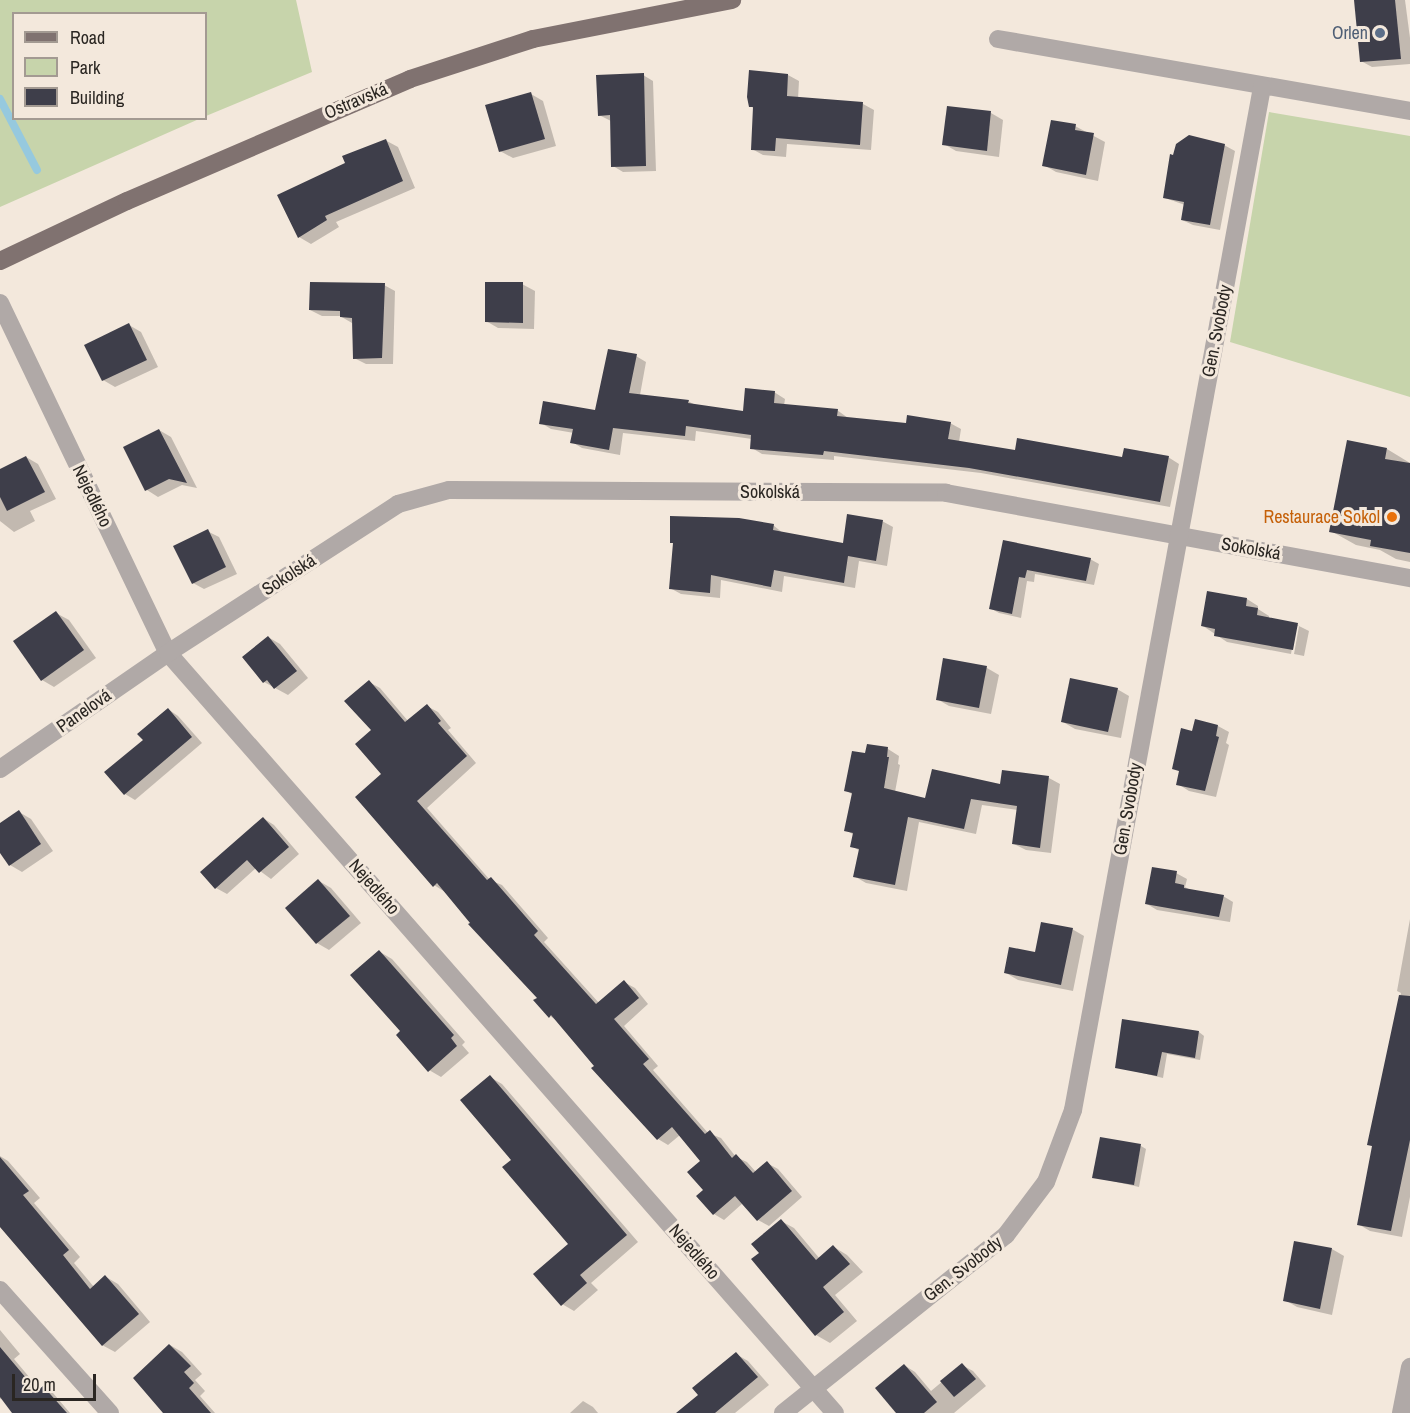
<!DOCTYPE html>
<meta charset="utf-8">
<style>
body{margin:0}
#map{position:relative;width:1410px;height:1413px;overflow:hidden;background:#f3e8dc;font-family:"Archivo Narrow",sans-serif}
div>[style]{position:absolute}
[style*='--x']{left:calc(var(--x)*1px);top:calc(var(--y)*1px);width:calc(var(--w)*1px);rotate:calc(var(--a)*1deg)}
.green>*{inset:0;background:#c7d4ab}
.shadow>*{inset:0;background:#0003}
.stream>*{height:8px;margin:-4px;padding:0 4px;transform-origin:4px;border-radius:4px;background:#96c9de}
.building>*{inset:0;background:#3e3e4a}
.minor>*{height:18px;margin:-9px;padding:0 9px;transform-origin:9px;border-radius:9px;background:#b0a9a7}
.major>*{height:18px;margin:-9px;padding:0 9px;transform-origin:9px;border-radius:9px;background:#807270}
.dots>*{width:16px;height:16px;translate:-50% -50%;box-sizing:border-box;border:3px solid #f3e8dc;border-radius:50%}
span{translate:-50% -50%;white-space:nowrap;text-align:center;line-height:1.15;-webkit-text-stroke:6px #f3e8dc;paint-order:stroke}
.service-label{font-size:18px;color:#4e5e75}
.right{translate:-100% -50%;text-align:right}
.street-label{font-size:18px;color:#2a2622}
.food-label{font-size:18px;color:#c56008}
.legend{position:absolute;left:12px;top:12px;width:195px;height:108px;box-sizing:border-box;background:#f3e8dc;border:2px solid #a39a92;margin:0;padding:8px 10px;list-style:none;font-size:18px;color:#2a2622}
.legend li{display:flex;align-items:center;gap:12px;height:30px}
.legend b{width:30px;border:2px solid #a39a92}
.scale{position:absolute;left:12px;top:1374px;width:84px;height:27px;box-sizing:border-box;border:3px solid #2a2622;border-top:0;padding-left:8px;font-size:18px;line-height:21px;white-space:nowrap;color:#2a2622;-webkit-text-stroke:4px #f3e8dc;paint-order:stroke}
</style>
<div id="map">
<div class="green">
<i style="clip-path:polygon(0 0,296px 0,312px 72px,206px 116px,206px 14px,14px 14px,14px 118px,199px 119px,0 207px)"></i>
<i style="clip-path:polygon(1269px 112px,1410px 136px,1410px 397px,1230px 342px)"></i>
</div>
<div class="shadow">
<i style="clip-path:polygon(1355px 0,1405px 0,1410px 38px,1410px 64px,1372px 67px,1361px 61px)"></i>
<i style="clip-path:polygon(643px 75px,653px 81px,656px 171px,623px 172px,613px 166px,611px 121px,599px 115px)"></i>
<i style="clip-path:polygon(788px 75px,799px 81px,798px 99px,863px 104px,874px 110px,871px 150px,787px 144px,786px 157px,763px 155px,752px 149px,755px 109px,750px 106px)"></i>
<i style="clip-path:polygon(531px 94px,543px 101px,556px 146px,513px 158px,500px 151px)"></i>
<i style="clip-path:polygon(948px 107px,991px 113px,1003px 120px,999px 157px,956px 151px,944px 144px)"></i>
<i style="clip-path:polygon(1075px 126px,1105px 142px,1098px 181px,1056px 172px,1044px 165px)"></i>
<i style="clip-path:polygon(385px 140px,398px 147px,415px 188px,336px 222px,339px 227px,311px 244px,299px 237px,347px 163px)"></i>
<i style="clip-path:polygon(1224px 145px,1235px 151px,1220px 230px,1193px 225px,1182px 220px,1185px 205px,1165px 198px)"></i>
<i style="clip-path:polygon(522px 284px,535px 291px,534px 329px,498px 328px,486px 321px)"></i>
<i style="clip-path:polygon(384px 285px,395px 291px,393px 364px,366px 364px,354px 358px,352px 323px,340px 316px,322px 316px,310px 310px)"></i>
<i style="clip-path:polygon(129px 325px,141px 332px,158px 367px,115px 387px,103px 380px)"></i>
<i style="clip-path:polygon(636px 356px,646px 362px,640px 395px,688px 401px,697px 406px,744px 413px,774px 392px,785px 399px,784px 406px,837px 410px,848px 418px,908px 425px,950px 423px,961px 429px,959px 442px,1016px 452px,1123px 459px,1168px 457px,1179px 464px,1170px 507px,981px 473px,834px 456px,834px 460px,762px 454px,752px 448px,752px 439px,696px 431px,695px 441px,623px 433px,620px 455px,582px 448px,572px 442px,574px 433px,551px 429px,541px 423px,596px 411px)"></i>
<i style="clip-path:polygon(159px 430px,171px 437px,197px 488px,182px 485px,158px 497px,147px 490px)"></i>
<i style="clip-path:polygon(1387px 449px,1410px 463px,1410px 562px,1396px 559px,1380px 550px,1356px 545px,1331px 531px)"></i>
<i style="clip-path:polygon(26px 457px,38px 464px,56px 499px,30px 511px,35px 521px,14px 532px,0 521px,0 470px)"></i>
<i style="clip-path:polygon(882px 521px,893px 527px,887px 566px,859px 561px,855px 588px,784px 576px,782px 592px,721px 580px,720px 598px,681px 594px,670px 588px,674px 544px,671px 542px,773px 525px,784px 534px,844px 545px)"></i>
<i style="clip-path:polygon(207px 531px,219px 537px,237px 574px,204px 589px,193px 583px)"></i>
<i style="clip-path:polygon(1004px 542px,1090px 559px,1099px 564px,1094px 585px,1035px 574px,1034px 582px,1027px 581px,1021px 618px,999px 613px,990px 608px)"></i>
<i style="clip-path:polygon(1247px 599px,1258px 606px,1258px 609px,1269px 616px,1269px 619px,1297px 625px,1309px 631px,1304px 656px,1294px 654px,1299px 626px,1296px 626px,1291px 654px,1227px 642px,1203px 626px)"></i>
<i style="clip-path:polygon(56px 613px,69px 620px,96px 658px,54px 687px,42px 680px)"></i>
<i style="clip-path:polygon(268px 637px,280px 644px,308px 678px,288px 695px,264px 682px)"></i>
<i style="clip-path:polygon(945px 660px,987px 668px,999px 675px,991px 714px,949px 706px,937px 699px)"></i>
<i style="clip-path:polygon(369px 682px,380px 688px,408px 721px,427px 706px,438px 712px,451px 728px,448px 730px,476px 763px,427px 808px,490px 880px,502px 885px,548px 938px,544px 942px,599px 1003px,624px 982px,635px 988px,648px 1004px,624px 1026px,658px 1066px,653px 1070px,708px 1133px,721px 1138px,736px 1157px,747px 1162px,756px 1172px,767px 1163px,778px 1169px,802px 1197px,769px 1226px,758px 1220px,743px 1203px,724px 1220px,714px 1214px,705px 1190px,702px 1161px,680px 1135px,668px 1145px,658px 1139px,559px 1022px,550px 1016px,539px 998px,445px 892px,434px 885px,373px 730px)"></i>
<i style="clip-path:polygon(1117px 689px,1129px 696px,1121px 738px,1075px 729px,1063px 722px)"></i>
<i style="clip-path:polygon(168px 709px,178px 716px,202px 743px,135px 800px,125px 794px,145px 740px)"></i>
<i style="clip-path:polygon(1218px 726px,1229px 732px,1226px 743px,1229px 745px,1216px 797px,1189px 791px,1178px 784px,1181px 772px,1174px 768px,1193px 733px)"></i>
<i style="clip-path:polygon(888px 749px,899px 756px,898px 764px,900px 765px,895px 792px,926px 800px,1049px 778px,1060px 784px,1051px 853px,1026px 850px,1014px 844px,1018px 810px,982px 805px,976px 834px,919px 822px,907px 891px,866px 883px,854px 876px,860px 851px,852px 846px,854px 835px,846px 830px,853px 795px,846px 790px,867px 755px)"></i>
<i style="clip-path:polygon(19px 812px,31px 819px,53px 851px,22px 872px,10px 865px,0 851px,0 825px)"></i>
<i style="clip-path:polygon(263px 818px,274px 825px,299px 854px,271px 879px,256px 868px,227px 894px,216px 888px)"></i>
<i style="clip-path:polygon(1176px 873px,1187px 879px,1185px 887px,1192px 891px,1223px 896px,1233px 902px,1230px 922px,1157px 910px,1147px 904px)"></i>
<i style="clip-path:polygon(319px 881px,331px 888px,361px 923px,329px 950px,317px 943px,287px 908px)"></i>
<i style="clip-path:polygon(1410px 919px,1410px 1197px,1402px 1237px,1370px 1231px,1358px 1224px,1373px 1147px,1369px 1144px,1401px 993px,1397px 991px)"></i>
<i style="clip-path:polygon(1072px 929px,1084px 936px,1073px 991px,1018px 980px,1006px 973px)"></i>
<i style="clip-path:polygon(380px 952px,392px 959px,465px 1042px,462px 1045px,469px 1053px,441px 1077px,429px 1070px,402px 1032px)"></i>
<i style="clip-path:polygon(1199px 1032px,1204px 1036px,1200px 1060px,1167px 1054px,1163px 1078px,1117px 1067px)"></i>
<i style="clip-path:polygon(490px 1077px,502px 1084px,638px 1242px,591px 1283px,598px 1290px,574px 1311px,562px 1304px,570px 1244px)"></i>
<i style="clip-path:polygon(1141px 1146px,1146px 1149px,1139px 1187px,1094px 1177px)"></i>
<i style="clip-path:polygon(0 1156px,8px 1161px,40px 1198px,34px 1203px,80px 1257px,74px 1263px,94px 1287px,106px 1277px,118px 1284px,150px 1322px,115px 1352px,102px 1345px,0 1227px)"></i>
<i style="clip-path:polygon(781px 1221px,794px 1228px,820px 1259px,834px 1247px,847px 1255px,863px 1272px,835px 1295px,857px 1321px,830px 1343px,816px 1335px,753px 1259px,761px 1253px)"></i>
<i style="clip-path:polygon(1332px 1249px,1344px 1256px,1332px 1315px,1297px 1307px,1285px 1300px)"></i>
<i style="clip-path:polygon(0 1330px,20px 1354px,14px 1359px,40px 1390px,43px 1387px,53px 1393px,70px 1413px,16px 1413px,3px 1397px,0 1399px)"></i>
<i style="clip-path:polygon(170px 1345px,182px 1352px,202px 1374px,195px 1380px,205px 1391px,200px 1396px,215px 1413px,166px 1413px)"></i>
<i style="clip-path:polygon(736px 1354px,748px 1361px,769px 1385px,735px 1413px,715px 1413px)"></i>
<i style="clip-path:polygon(904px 1365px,915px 1372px,931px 1391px,962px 1365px,973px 1371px,986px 1386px,954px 1413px,898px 1413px)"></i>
<i style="clip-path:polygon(583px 1401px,593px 1407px,598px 1413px,570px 1413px)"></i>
</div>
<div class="stream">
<i style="--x:0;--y:99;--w:80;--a:62.5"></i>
</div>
<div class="building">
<i style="clip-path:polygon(1354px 0,1395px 0,1401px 59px,1360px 62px)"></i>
<i style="clip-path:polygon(749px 70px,788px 74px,787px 96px,863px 102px,860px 145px,776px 138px,775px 151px,751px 150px,753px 107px,749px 107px,747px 97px)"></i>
<i style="clip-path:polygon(644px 73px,646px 166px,611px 167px,610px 115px,598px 116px,596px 75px)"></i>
<i style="clip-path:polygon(531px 92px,545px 139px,499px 152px,485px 105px)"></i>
<i style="clip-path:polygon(947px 106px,991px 111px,987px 151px,942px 145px)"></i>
<i style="clip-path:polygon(1051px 120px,1076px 124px,1075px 130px,1094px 133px,1086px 175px,1042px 166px)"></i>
<i style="clip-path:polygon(1189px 135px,1225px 144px,1210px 225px,1181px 220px,1184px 202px,1163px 198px,1170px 154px,1173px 155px,1176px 144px)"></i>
<i style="clip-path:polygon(386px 139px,403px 181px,325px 216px,327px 220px,298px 238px,277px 195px,345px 163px,342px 156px)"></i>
<i style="clip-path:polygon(310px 282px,385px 283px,382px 358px,353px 359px,352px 318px,340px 317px,340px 311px,309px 310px)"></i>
<i style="clip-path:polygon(485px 282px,523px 282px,523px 323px,485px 322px)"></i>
<i style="clip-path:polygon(129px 323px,147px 360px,102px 381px,84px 345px)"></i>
<i style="clip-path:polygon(608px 349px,637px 354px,629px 393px,689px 400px,688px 403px,743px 411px,745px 388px,775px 391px,774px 403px,838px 409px,837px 416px,906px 423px,907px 415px,951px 422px,948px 439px,1015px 450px,1017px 438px,1122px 457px,1124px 448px,1169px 456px,1160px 502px,969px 468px,824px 451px,823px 455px,750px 449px,751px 435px,686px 426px,685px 436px,613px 428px,609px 450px,570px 443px,573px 429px,539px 424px,543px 401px,595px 410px)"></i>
<i style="clip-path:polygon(159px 429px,187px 483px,169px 479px,145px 491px,123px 447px)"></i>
<i style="clip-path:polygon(1347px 440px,1387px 448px,1385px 459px,1410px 463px,1410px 553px,1370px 546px,1371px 540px,1329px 532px)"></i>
<i style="clip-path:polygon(26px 456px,45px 492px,7px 511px,0 497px,0 469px)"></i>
<i style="clip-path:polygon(847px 514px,883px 520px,876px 561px,848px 556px,844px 583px,774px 570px,771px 587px,711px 575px,710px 593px,669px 589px,673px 543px,670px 543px,670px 516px,739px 518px,774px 524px,773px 530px,843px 543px)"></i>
<i style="clip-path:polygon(208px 529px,226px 567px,192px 584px,173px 546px)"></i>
<i style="clip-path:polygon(1003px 540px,1091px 558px,1086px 581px,1027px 570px,1025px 578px,1019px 577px,1012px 614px,989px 609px)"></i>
<i style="clip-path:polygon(1207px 591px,1247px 598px,1246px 606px,1258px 608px,1257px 615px,1298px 623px,1293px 650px,1214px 636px,1215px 629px,1201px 626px)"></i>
<i style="clip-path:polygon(56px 611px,84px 650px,41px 681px,13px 641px)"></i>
<i style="clip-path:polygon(268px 636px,297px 671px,274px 689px,267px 680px,263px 683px,242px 657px)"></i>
<i style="clip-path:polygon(943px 658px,987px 666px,979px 708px,936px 700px)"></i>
<i style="clip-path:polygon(1070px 678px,1118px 688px,1108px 732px,1061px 722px)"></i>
<i style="clip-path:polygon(369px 680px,405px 722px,427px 704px,441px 721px,438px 723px,467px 756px,417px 801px,487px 880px,491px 877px,538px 931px,534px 935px,596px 1004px,624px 980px,639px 998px,614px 1019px,649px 1059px,643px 1064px,705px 1134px,710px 1130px,732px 1158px,736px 1154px,753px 1173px,767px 1161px,792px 1191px,757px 1221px,735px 1196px,713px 1215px,696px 1196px,703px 1190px,687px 1172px,700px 1161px,672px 1127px,657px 1140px,591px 1068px,594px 1066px,551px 1015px,549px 1018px,533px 1000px,537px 998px,468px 924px,470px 923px,437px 883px,433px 887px,355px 797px,381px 774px,355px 744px,371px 730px,344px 701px)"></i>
<i style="clip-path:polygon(168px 708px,192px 737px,124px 795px,104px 772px,143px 740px,137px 734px)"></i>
<i style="clip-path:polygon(1195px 719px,1218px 725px,1216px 736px,1219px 737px,1205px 791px,1176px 785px,1179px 771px,1172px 769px,1181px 728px,1192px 731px)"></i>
<i style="clip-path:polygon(867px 744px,888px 747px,887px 757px,889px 757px,884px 788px,925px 798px,932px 769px,1000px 784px,1002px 770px,1049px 776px,1040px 848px,1012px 844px,1017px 806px,971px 799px,964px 829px,908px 817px,895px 885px,853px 877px,859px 849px,850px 847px,853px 833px,844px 831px,852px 793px,844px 791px,852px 751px,865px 753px)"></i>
<i style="clip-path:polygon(19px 810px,41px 844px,9px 866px,0 853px,0 823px)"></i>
<i style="clip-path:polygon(263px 817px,289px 847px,259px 873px,247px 860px,215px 889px,200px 872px)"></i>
<i style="clip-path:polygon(1152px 867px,1177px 871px,1175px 883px,1184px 885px,1184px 888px,1224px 895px,1219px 917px,1145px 904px)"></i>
<i style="clip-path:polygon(318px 879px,350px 916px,316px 944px,285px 908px)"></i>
<i style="clip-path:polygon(1041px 922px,1073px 928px,1061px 985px,1004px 973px,1009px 947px,1035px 952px)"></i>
<i style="clip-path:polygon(379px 950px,454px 1035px,451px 1038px,457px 1046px,428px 1072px,396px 1035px,400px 1031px,350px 975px)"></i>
<i style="clip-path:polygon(1399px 995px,1410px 996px,1410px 1140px,1391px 1231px,1357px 1225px,1372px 1146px,1367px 1145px)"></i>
<i style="clip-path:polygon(1122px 1019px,1199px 1031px,1195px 1058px,1162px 1052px,1157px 1076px,1115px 1068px)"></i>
<i style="clip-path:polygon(490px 1075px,627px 1235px,580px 1275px,587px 1283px,561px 1306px,533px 1274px,568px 1244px,502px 1167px,511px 1160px,460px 1100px)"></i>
<i style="clip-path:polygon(1100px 1137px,1141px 1144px,1134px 1185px,1092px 1178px)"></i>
<i style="clip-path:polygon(0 1157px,29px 1191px,23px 1195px,69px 1250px,63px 1255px,90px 1289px,105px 1275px,139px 1314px,102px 1346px,0 1227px)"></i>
<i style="clip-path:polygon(781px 1219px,816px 1260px,833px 1245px,850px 1264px,823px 1287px,844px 1312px,815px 1336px,751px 1259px,759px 1253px,751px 1244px)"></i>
<i style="clip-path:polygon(1294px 1241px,1332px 1248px,1320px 1309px,1283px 1301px)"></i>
<i style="clip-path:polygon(169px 1344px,191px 1366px,184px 1372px,194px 1383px,189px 1388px,211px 1413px,163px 1413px,133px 1378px)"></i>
<i style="clip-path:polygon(0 1347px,37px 1391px,43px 1386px,67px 1413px,12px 1413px,0 1397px)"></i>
<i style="clip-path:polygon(736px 1352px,758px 1377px,715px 1413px,676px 1413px,698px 1395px,692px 1388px)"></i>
<i style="clip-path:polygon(962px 1363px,976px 1379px,954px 1397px,940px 1381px)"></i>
<i style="clip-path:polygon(904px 1364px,937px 1402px,924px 1413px,896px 1413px,875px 1388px)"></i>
</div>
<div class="minor">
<i style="--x:998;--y:39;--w:418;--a:9.9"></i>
<i style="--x:0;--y:303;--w:388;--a:64.4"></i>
<i style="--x:168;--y:653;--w:1011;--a:48.73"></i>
<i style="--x:0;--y:769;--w:204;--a:-34.6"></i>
<i style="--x:168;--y:653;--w:274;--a:-32.9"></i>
<i style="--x:398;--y:504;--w:53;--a:-15.4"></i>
<i style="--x:449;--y:490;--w:497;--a:0.3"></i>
<i style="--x:946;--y:493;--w:472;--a:10.4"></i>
<i style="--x:0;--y:1290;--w:165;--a:48.2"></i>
<i style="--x:783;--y:1413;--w:285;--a:-38.6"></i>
<i style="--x:1006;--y:1235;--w:66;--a:-53"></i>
<i style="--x:1046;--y:1182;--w:77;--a:-69.4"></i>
<i style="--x:1073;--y:1110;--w:1040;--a:-79.53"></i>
<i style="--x:1401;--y:1413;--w:47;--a:-78.9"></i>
</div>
<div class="major">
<i style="--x:0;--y:261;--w:140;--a:-25.3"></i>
<i style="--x:127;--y:201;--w:308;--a:-23.3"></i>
<i style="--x:410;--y:79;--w:129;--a:-18"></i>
<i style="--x:533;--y:39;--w:203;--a:-11.1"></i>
</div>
<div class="dots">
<i style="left:1380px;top:33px;background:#5c6f8a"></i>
<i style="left:1392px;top:517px;background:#e8710a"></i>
</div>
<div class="service-label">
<span class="right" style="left:1368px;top:33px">Orlen</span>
</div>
<div class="street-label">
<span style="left:356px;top:101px;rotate:-23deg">Ostravská</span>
<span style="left:1217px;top:331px;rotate:-79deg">Gen. Svobody</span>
<span style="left:770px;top:492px">Sokolská</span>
<span style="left:92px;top:496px;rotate:64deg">Nejedlého</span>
<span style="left:1251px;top:549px;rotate:10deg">Sokolská</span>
<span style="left:289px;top:575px;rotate:-33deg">Sokolská</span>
<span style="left:84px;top:711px;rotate:-35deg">Panelová</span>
<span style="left:1128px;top:809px;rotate:-80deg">Gen. Svobody</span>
<span style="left:374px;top:887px;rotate:49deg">Nejedlého</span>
<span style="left:694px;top:1252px;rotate:49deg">Nejedlého</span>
<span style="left:963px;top:1269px;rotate:-38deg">Gen. Svobody</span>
</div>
<div class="food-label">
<span class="right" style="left:1380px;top:517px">Restaurace Sokol</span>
</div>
<ul class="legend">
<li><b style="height:8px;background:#807270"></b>Road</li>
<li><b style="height:16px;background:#c7d4ab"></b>Park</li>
<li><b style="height:16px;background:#3e3e4a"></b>Building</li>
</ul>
<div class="scale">20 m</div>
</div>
